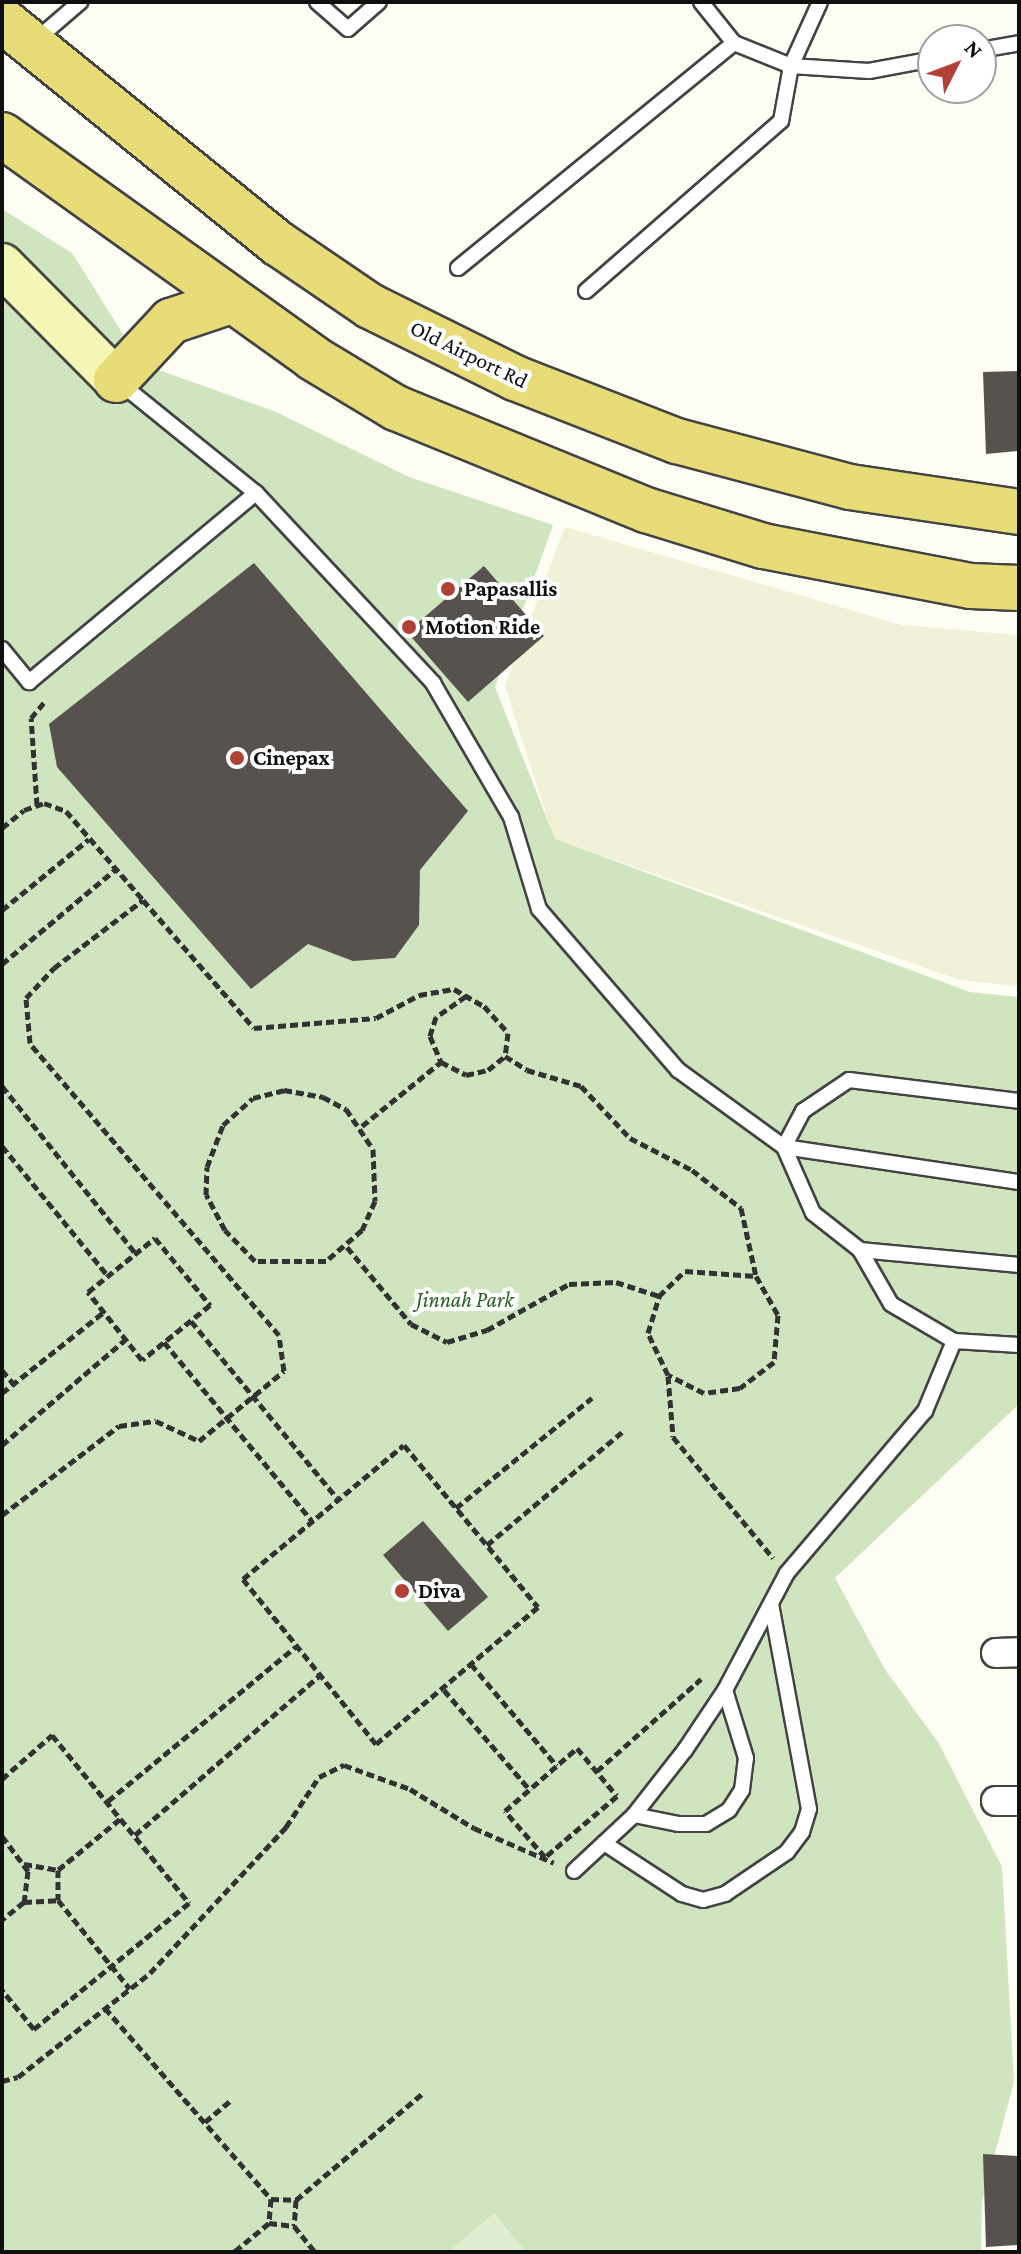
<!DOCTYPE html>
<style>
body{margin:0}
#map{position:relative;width:1021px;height:2254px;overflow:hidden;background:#fefdf3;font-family:"Crimson Pro",serif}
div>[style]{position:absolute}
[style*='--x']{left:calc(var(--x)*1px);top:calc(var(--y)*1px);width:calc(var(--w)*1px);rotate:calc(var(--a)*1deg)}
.farmland>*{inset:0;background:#f0f1d6}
.green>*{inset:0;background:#cee5c0}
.pitch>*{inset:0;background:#e0edd1}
.building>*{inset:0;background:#57524d}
.path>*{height:5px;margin-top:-2.5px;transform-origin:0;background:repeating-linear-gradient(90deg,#323232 0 8px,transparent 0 12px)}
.roads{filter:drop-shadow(2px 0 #434343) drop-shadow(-2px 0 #434343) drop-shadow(0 2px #434343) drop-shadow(0 -2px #434343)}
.service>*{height:14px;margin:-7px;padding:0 7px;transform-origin:7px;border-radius:7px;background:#fff}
.minor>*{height:28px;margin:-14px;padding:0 14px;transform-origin:14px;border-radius:14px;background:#fff}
.secondary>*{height:42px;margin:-21px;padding:0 21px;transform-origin:21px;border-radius:21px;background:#f4f6b6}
.primary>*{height:44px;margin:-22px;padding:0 22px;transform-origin:22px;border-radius:22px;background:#e8dc79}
.dots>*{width:22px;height:22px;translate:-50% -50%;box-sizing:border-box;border:4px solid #fff;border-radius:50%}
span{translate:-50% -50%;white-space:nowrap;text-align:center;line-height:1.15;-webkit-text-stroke:8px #fff;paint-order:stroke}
.street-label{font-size:22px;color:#101010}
.poi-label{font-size:22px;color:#101010;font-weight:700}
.left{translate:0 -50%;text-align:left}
.park-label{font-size:22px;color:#2b6027;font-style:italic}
.frame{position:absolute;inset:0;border:4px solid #101010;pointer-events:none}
.north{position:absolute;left:917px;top:24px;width:80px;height:80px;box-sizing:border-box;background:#fff;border:2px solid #9f9f9f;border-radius:50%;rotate:48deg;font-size:22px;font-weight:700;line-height:32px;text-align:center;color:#101010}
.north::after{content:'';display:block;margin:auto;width:28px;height:36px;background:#b04137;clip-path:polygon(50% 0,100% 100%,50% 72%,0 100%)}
</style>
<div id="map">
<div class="farmland">
<i style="clip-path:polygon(565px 527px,902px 625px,1019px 635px,1019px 986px,960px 980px,554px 839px,505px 686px)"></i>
</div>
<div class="green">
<i style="clip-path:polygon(2px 209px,72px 253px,142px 364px,276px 412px,409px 477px,553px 525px,495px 687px,555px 839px,970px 992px,1019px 997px,1019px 1404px,835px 1578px,886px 1671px,938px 1742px,1002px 1867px,1014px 2082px,982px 2202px,981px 2252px,2px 2252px)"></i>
</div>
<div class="pitch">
<i style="clip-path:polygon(494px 2213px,526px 2252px,448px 2252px)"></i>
</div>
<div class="building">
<i style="clip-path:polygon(1019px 371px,1019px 451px,986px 454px,983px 372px)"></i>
<i style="clip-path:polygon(254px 563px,468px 811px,420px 870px,419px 925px,395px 958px,353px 961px,308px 944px,251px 989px,57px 767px,49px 724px)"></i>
<i style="clip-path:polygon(484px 566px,544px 636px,468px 702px,407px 632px)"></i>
<i style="clip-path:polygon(423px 1521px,488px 1597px,448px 1631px,383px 1555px)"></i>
<i style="clip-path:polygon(983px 2154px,1019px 2156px,1019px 2245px,986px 2247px)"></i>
</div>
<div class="path">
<i style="--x:37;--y:805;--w:87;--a:-93.9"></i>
<i style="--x:31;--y:718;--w:23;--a:-50"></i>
<i style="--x:2;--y:828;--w:28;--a:-39"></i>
<i style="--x:24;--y:810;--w:21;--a:-19"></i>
<i style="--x:44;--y:803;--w:23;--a:20"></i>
<i style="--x:66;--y:811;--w:118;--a:49.1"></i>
<i style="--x:2;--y:910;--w:112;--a:-39.2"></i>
<i style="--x:2;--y:964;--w:148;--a:-39.8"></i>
<i style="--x:466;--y:996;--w:37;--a:145"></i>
<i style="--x:436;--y:1017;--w:20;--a:108"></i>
<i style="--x:430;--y:1036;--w:28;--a:67"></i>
<i style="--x:441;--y:1062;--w:28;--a:27"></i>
<i style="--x:466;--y:1075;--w:23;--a:-13"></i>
<i style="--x:488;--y:1070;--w:22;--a:-39"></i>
<i style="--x:2;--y:1086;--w:215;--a:51.4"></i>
<i style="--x:284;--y:1090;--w:40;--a:10"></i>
<i style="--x:323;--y:1097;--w:26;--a:28"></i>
<i style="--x:346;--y:1109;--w:48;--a:56"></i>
<i style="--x:373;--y:1149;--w:52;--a:87.8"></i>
<i style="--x:375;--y:1201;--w:32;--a:114"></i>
<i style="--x:362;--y:1230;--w:48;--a:139.3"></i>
<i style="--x:326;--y:1261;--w:71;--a:180"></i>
<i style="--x:255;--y:1261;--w:43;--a:-134.1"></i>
<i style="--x:225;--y:1230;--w:40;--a:-118"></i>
<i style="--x:206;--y:1195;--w:28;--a:-88"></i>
<i style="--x:207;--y:1167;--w:45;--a:-69.1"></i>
<i style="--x:223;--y:1125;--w:40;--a:-42"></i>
<i style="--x:253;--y:1098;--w:32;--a:-14"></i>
<i style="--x:362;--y:1126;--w:102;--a:-39"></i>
<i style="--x:2;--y:1146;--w:168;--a:50.8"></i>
<i style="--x:155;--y:1238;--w:87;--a:50.6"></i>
<i style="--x:210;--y:1305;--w:87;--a:141"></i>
<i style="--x:142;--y:1360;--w:87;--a:-128.5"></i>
<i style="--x:88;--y:1292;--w:86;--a:-38.9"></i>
<i style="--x:347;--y:1247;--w:100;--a:50.3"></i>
<i style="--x:411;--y:1324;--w:40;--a:26.6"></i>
<i style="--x:447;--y:1342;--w:42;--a:-16.7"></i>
<i style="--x:487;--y:1330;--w:94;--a:-29.3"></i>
<i style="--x:569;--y:1284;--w:47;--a:-2.4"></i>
<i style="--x:616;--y:1282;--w:45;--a:18"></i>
<i style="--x:191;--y:1321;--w:229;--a:50.5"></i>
<i style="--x:164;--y:1342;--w:231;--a:50.4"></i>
<i style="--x:2;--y:1370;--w:17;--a:50"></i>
<i style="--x:668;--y:1376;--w:61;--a:85.3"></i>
<i style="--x:673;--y:1437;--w:157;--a:50.4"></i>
<i style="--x:2;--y:1393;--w:130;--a:-38.5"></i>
<i style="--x:2;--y:1445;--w:163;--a:-40.5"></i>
<i style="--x:404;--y:1445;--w:210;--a:50.4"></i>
<i style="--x:538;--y:1607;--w:212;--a:139.8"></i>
<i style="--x:376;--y:1744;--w:212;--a:-128.9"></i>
<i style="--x:243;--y:1579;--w:209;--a:-39.8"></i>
<i style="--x:456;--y:1508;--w:175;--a:-39"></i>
<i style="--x:2;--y:1515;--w:147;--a:-37.3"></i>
<i style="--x:119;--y:1426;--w:37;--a:-8"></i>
<i style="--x:156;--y:1421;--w:47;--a:24.9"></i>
<i style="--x:199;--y:1441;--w:110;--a:-39.5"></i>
<i style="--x:284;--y:1371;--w:36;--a:-98"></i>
<i style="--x:279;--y:1335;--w:384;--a:-130.5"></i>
<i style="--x:30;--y:1043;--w:45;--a:-95.1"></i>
<i style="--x:26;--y:998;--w:41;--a:-47"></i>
<i style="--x:54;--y:968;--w:112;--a:-37.4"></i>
<i style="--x:143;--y:900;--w:169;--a:49.1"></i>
<i style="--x:254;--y:1028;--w:122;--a:-4.7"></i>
<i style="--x:376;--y:1018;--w:49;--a:-28.1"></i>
<i style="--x:419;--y:995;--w:36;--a:-10"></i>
<i style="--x:454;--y:989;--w:34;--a:30"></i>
<i style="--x:484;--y:1006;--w:36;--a:48"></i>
<i style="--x:508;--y:1033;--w:23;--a:97"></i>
<i style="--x:505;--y:1056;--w:26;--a:32"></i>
<i style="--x:527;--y:1070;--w:56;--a:16.5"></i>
<i style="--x:581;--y:1086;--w:71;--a:46.7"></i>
<i style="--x:630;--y:1138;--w:70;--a:27.3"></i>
<i style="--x:692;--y:1170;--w:62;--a:37.8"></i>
<i style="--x:741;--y:1208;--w:70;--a:77.6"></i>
<i style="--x:756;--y:1276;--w:45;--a:60.6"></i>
<i style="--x:778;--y:1315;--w:47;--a:94.9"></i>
<i style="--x:774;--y:1362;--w:43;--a:142.6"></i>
<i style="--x:740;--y:1388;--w:36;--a:172"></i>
<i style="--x:704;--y:1393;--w:40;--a:-153.4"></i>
<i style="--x:668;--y:1375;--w:47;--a:-115.5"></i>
<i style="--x:648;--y:1333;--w:39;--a:-73"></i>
<i style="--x:659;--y:1296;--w:36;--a:-44"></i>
<i style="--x:685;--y:1271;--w:71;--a:4"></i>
<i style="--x:487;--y:1545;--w:176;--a:-39.9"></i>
<i style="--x:471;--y:1664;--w:133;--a:49.9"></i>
<i style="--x:444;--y:1690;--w:132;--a:49.3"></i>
<i style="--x:577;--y:1748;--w:62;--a:50.2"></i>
<i style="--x:617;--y:1796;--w:94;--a:139.7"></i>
<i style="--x:545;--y:1857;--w:61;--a:-131"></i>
<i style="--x:505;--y:1811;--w:96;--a:-41.2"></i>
<i style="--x:597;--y:1771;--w:139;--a:-41.5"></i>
<i style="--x:2;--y:1779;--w:67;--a:-41.3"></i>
<i style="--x:52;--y:1735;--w:217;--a:50.8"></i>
<i style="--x:189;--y:1903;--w:200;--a:140.9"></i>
<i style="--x:34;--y:2029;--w:50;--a:-129.4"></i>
<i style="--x:108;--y:1801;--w:244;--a:-39.4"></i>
<i style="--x:120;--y:1819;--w:80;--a:140.6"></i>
<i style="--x:58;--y:1870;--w:30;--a:90"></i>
<i style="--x:58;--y:1900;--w:114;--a:51"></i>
<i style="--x:135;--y:1835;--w:243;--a:-40.8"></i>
<i style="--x:2;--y:1836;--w:44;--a:53.4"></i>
<i style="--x:28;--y:1871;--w:31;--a:97"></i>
<i style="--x:24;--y:1902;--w:28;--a:141"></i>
<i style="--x:24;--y:1864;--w:35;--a:10"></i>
<i style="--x:24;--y:1902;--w:34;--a:-3"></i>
<i style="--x:105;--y:2008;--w:253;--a:49"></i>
<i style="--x:271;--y:2199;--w:24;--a:95"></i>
<i style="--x:269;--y:2223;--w:45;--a:140.4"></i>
<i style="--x:2;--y:2081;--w:16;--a:-14"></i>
<i style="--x:18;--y:2077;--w:168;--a:-38.2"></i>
<i style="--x:150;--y:1973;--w:200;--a:-47"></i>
<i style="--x:286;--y:1827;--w:60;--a:-56.6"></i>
<i style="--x:319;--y:1777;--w:28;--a:-26"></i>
<i style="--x:344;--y:1765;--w:70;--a:20"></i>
<i style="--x:410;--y:1789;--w:75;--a:31.4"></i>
<i style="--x:474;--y:1828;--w:87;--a:23.6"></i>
<i style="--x:205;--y:2122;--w:35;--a:-40"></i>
<i style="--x:271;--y:2199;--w:25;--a:2"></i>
<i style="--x:296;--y:2200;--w:26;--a:94"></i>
<i style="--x:296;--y:2200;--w:165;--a:-40.1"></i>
<i style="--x:269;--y:2223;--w:25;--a:7"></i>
<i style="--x:294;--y:2226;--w:33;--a:51"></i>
</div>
<div class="roads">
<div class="service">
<i style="--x:317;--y:2;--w:41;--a:41.1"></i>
<i style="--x:348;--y:29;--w:41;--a:-41.1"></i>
<i style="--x:701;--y:2;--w:53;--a:51.2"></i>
<i style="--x:734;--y:43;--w:61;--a:22"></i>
<i style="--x:791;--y:66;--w:70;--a:-65.6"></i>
<i style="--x:35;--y:41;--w:60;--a:-40.9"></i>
<i style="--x:981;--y:50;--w:39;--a:-10"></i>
<i style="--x:458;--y:268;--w:356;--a:-39.2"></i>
<i style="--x:586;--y:291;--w:259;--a:-41.1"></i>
<i style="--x:781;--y:121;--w:56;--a:-79.7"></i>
<i style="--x:791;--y:66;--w:78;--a:3.7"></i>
<i style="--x:869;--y:71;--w:65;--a:-10.6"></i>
<i style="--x:120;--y:383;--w:175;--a:39"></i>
<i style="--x:256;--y:493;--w:260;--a:47"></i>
<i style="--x:433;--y:683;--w:155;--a:59.8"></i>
<i style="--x:511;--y:817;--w:96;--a:73.1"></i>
<i style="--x:539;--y:909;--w:213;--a:49.2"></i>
<i style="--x:678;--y:1070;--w:131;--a:36"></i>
<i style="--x:784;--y:1147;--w:238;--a:8.5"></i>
<i style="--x:2;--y:649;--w:43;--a:50.7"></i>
<i style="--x:29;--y:682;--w:295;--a:-39.8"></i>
<i style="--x:784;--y:1147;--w:72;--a:66.3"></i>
<i style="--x:813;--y:1213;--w:60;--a:38.2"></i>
<i style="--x:860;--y:1250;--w:62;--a:60.1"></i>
<i style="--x:891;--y:1304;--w:73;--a:30.4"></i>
<i style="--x:954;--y:1341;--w:65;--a:3.5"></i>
<i style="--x:784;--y:1147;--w:41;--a:-62.2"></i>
<i style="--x:803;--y:1111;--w:55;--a:-34"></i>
<i style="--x:849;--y:1080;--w:171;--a:7"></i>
<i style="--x:860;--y:1250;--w:160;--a:5.4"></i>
<i style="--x:634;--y:1815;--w:46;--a:11.3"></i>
<i style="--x:679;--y:1824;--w:27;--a:0"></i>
<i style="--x:706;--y:1824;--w:27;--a:-31"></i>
<i style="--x:729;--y:1810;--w:24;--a:-57"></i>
<i style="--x:742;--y:1790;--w:32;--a:-83"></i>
<i style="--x:746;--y:1758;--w:71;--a:-107.2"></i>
<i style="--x:604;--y:1843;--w:93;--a:33.2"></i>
<i style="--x:682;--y:1894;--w:22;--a:16"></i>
<i style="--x:703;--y:1900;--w:23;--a:-15"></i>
<i style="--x:725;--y:1894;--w:75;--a:-34.1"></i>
<i style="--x:787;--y:1852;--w:25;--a:-53"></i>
<i style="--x:802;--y:1832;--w:24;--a:-73"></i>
<i style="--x:809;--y:1809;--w:208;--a:-100.5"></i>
<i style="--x:574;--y:1871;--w:82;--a:-43"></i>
<i style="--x:634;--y:1815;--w:83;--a:-51.9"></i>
<i style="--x:685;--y:1750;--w:72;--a:-56.3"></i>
<i style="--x:725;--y:1690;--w:132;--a:-62.1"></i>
<i style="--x:787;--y:1573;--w:213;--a:-49.6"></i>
<i style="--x:925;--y:1411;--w:76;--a:-67.5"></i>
</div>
<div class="minor">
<i style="--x:996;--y:1653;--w:23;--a:-2"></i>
<i style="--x:996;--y:1801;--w:23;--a:0"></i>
</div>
<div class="secondary">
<i style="--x:2;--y:265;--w:162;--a:45.3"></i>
</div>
<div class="primary">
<i style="--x:2;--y:20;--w:356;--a:39"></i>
<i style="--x:279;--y:244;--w:110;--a:34.3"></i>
<i style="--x:370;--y:306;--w:162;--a:26.4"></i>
<i style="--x:515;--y:378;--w:174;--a:21.3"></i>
<i style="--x:677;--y:441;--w:179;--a:14.9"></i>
<i style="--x:850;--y:487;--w:171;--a:8.4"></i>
<i style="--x:2;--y:135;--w:383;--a:35.6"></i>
<i style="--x:313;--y:358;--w:97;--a:31.1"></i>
<i style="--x:396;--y:408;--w:270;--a:22.2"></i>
<i style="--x:646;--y:510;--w:122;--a:17.1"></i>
<i style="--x:763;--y:546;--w:212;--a:10.9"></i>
<i style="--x:971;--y:586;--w:48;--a:2.4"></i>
<i style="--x:116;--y:380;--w:81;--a:-47"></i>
<i style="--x:171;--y:321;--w:63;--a:-18.4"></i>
</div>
</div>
<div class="dots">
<i style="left:448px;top:589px;background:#b04137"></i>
<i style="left:409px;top:627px;background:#b04137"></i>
<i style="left:237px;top:758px;background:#b04137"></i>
<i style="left:402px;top:1591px;background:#b04137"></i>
</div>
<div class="street-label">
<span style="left:469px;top:354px;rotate:26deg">Old Airport Rd</span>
</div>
<div class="poi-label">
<span class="left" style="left:464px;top:589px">Papasallis</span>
<span class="left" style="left:425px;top:627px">Motion Ride</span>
<span class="left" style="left:253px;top:758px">Cinepax</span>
<span class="left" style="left:418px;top:1591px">Diva</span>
</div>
<div class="park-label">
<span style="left:465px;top:1300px">Jinnah Park</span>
</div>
<div class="frame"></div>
<div class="north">N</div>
</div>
